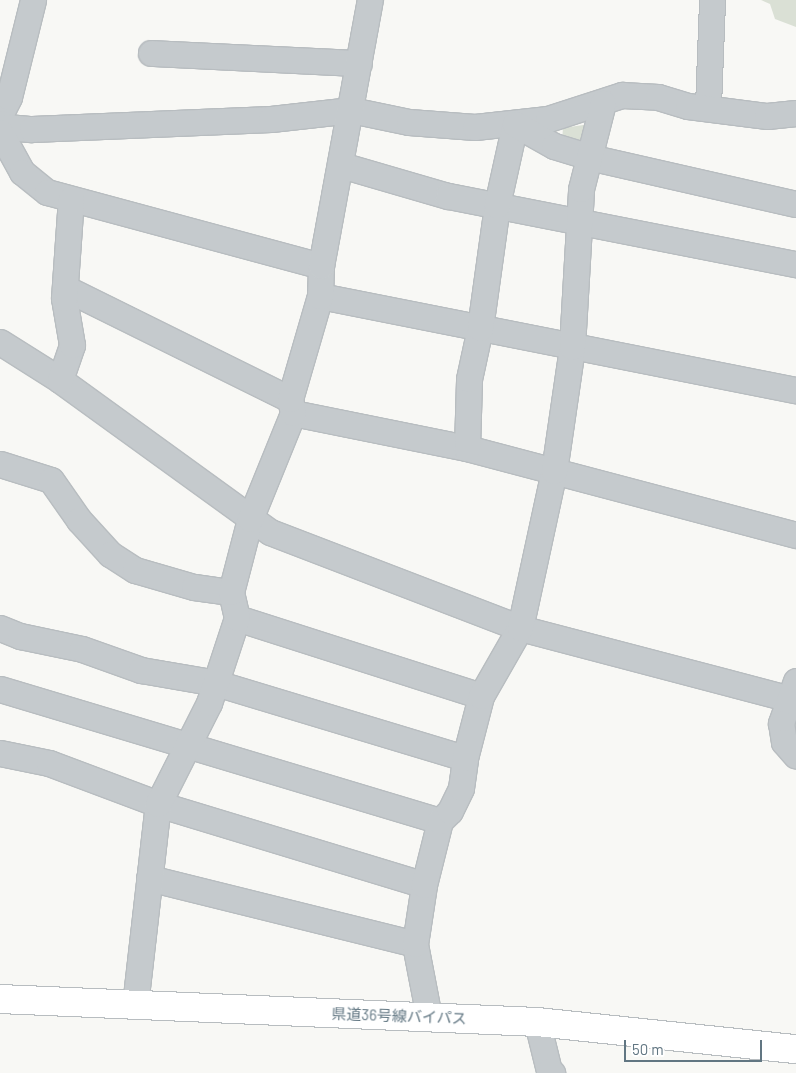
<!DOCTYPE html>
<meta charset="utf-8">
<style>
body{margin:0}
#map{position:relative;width:796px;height:1073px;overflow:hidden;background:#f8f8f5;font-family:Barlow,"Noto Sans JP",sans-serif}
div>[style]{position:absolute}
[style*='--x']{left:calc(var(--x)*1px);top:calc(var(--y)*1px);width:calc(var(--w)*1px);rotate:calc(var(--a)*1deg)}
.green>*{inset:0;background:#dae0d5}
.roads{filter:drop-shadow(1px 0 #b8bdc0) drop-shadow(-1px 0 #b8bdc0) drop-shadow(0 1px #b8bdc0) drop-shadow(0 -1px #b8bdc0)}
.minor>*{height:25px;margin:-12.5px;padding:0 12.5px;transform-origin:12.5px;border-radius:12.5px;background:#c5cacd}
.major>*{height:28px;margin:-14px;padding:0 14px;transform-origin:14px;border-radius:14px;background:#fff}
span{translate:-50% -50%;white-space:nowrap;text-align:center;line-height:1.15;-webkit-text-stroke:5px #fff;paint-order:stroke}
.street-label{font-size:15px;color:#617682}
.scale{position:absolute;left:624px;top:1040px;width:138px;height:22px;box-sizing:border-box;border:2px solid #617682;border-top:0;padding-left:6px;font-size:15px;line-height:18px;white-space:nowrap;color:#617682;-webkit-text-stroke:4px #fff;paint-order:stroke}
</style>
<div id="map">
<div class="green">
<i style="clip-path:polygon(761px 0,796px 0,796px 27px,775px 19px,770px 4px)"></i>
<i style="clip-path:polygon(590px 124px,585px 148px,562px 141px,563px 128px)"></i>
</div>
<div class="roads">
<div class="minor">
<i style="--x:151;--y:53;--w:208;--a:2.8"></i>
<i style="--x:708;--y:106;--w:106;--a:-87.8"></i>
<i style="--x:0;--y:115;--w:20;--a:-63"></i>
<i style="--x:9;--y:97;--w:100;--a:-76.1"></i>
<i style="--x:0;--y:123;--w:8;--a:30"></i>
<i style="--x:7;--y:127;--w:25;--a:5"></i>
<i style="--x:32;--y:129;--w:239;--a:-2.4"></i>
<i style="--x:271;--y:119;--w:81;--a:-6.4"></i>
<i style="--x:351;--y:110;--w:59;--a:11.7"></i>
<i style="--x:409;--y:122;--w:66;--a:4.3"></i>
<i style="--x:475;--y:127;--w:73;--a:-6.3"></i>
<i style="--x:548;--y:119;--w:78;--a:-18"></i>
<i style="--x:622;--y:95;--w:36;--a:3"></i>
<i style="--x:658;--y:97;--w:31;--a:17"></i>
<i style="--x:688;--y:106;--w:80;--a:7.2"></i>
<i style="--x:767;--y:116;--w:29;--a:-6"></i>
<i style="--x:0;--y:132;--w:46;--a:61.2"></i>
<i style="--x:22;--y:172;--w:32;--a:39"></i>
<i style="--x:47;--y:192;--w:284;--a:15.1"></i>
<i style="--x:341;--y:165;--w:111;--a:16.2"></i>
<i style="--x:448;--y:196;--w:355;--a:11.1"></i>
<i style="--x:65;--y:288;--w:251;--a:26.3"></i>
<i style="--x:320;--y:296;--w:485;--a:11.2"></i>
<i style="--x:0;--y:342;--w:71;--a:32.3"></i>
<i style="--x:60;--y:380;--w:259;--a:35.9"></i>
<i style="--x:270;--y:532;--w:268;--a:21"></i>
<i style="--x:520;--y:628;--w:279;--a:14.7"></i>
<i style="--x:60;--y:380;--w:37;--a:-71"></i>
<i style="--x:72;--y:345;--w:48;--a:-99.7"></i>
<i style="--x:64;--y:298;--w:99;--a:-86"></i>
<i style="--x:293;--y:413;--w:177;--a:11.4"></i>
<i style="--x:467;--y:448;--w:340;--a:14.8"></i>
<i style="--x:467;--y:448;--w:69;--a:-88.3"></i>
<i style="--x:469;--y:379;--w:52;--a:-77.8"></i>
<i style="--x:480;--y:328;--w:124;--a:-82.1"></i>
<i style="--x:497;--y:205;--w:83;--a:-77.5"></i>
<i style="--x:515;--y:124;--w:45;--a:29.4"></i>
<i style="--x:554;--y:146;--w:37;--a:17"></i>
<i style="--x:589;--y:157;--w:212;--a:12.8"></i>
<i style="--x:0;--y:464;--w:53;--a:17.4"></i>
<i style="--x:51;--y:480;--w:49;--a:55"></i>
<i style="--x:79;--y:520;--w:46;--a:47.6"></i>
<i style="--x:110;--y:554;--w:30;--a:33"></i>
<i style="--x:135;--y:570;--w:61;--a:16.1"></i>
<i style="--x:194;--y:587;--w:37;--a:8"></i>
<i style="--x:237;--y:618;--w:256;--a:17.7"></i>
<i style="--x:0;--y:628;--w:22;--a:22"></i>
<i style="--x:20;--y:636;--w:63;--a:11.8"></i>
<i style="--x:82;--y:649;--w:63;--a:19.6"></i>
<i style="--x:141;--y:670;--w:76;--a:9.8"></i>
<i style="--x:216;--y:683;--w:260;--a:16.8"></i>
<i style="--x:796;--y:681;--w:45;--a:109.7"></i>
<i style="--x:781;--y:723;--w:19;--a:81"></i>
<i style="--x:784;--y:742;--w:18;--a:49"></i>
<i style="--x:0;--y:689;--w:459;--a:16.7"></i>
<i style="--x:0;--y:753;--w:50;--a:11.5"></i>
<i style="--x:49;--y:763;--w:116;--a:20.6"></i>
<i style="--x:158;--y:804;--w:278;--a:16.9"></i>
<i style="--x:149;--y:878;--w:274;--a:13.9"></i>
<i style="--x:135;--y:1005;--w:202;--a:-83.5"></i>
<i style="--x:158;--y:804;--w:113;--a:-63.2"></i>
<i style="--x:209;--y:703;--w:89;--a:-71.8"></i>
<i style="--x:237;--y:618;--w:27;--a:-103"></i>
<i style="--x:231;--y:592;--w:75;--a:-75.4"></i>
<i style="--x:250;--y:519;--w:114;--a:-67.9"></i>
<i style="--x:293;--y:413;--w:14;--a:-102"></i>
<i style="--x:290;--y:399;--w:107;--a:-73.8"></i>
<i style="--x:320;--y:296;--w:30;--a:-88"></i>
<i style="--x:321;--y:266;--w:270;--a:-79.6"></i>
<i style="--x:429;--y:1017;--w:74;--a:-100.9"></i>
<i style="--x:415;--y:944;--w:60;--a:-81.3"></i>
<i style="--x:424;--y:885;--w:66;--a:-76"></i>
<i style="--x:440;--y:821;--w:14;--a:-45"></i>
<i style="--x:450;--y:811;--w:25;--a:-64"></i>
<i style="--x:461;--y:788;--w:30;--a:-82"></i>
<i style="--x:465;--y:758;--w:64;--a:-75.5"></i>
<i style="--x:481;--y:696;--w:78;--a:-60.2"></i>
<i style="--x:520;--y:628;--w:161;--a:-77.8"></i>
<i style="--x:554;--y:471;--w:125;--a:-81.7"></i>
<i style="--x:572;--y:347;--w:158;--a:-86.7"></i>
<i style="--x:581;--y:189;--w:89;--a:-75.7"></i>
<i style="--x:537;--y:1022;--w:50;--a:76.2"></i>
<i style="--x:549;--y:1071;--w:4;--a:34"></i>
</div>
<div class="major">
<i style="--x:0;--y:999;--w:537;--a:2.45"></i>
<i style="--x:537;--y:1022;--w:260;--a:6"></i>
</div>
</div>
<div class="street-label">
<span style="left:399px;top:1016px;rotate:2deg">県道36号線バイパス</span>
</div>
<div class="scale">50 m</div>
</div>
